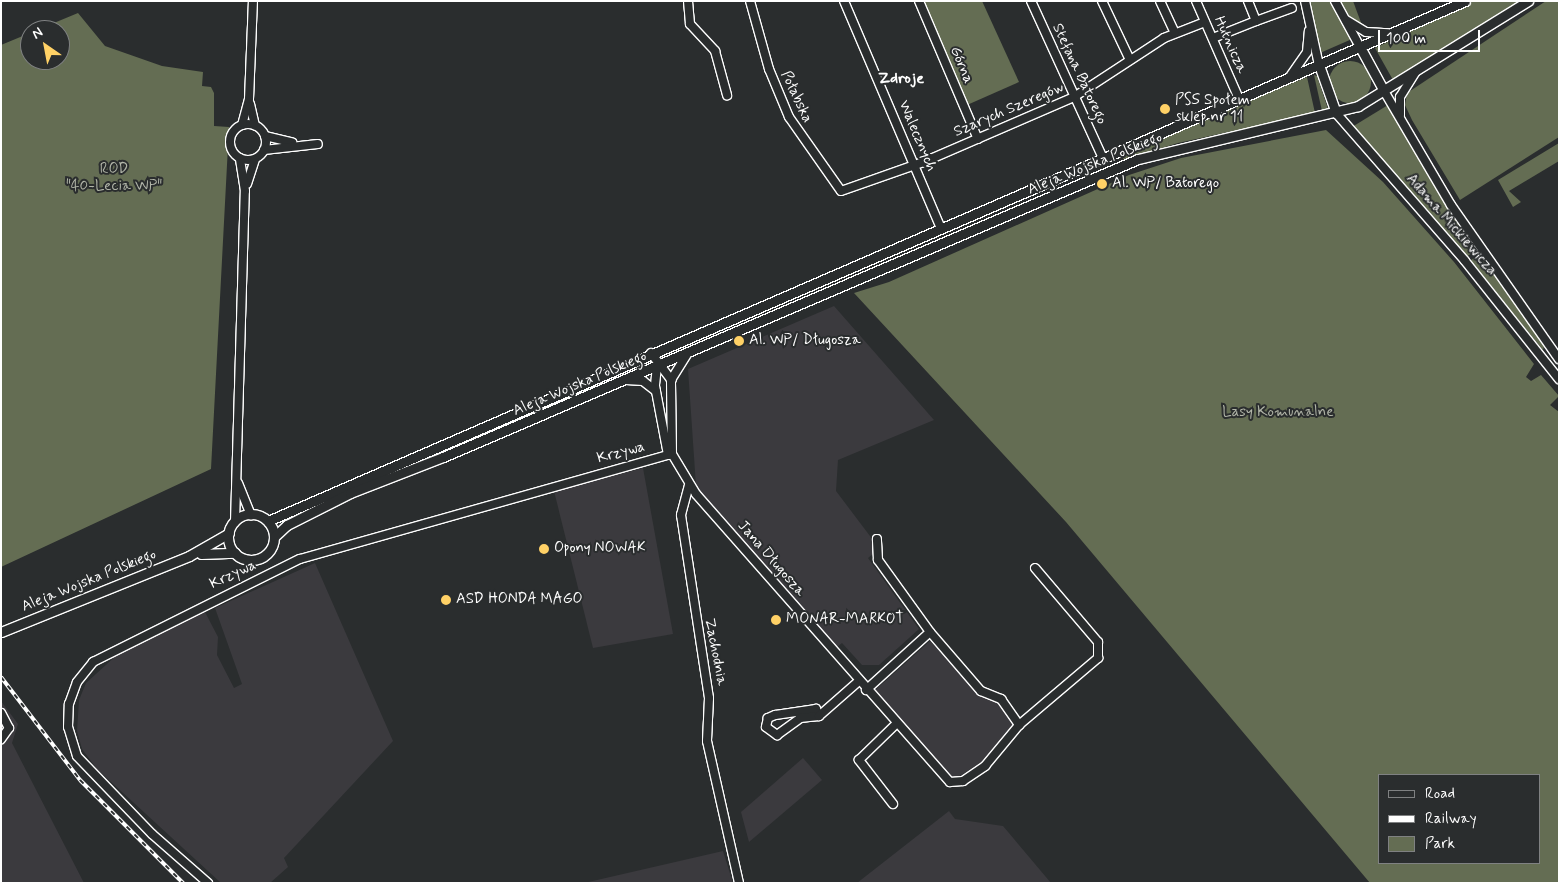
<!DOCTYPE html>
<meta charset="utf-8">
<style>
body{margin:0}
#map{position:relative;width:1560px;height:884px;overflow:hidden;background:#2a2d2e;font-family:Mynerve,sans-serif}
div>[style]{position:absolute}
[style*='--x']{left:calc(var(--x)*1px);top:calc(var(--y)*1px);width:calc(var(--w)*1px);rotate:calc(var(--a)*1deg)}
.built>*{inset:0;background:#3b3a3e}
.green>*{inset:0;background:#646d53}
.round{border-radius:50%}
.roads{filter:drop-shadow(1px 0 #fff) drop-shadow(-1px 0 #fff) drop-shadow(0 1px #fff) drop-shadow(0 -1px #fff)}
.minor>*{height:8px;margin:-4px;padding:0 4px;transform-origin:4px;border-radius:4px;background:#2a2d2e}
.minor>.ring{margin:-4px;padding:0;box-sizing:content-box;background:none;border:8px solid #2a2d2e;border-radius:50%}
.major>*{height:9px;margin:-4.5px;padding:0 4.5px;transform-origin:4.5px;border-radius:4.5px;background:#2a2d2e}
.major>.ring{margin:-4.5px;padding:0;box-sizing:content-box;background:none;border:9px solid #2a2d2e;border-radius:50%}
.rail>*{height:4px;margin-top:-2px;transform-origin:0;background:repeating-linear-gradient(90deg,#2a2d2e 0 5.5px,#fff 0 11px);box-sizing:border-box;border-block:1px solid #fff}
.dots>*{width:14px;height:14px;translate:-50% -50%;box-sizing:border-box;border:2px solid #2a2d2e;border-radius:50%}
span{translate:-50% -50%;white-space:nowrap;text-align:center;line-height:1.15;-webkit-text-stroke:4px #2a2d2e;paint-order:stroke}
.street-label{font-size:15px;color:#fff}
.poi-label{font-size:15px;color:#fff}
.left{translate:0 -50%;text-align:left}
.park-label{font-size:15px;color:#b2b6a9}
.neighbourhood-label{font-size:16px;color:#fff;font-weight:700}
.frame{position:absolute;inset:0;border:2px solid #fff;pointer-events:none}
.legend{position:absolute;left:1378px;top:774px;width:162px;height:90px;box-sizing:border-box;background:#2a2d2e;border:1px solid #7f8182;margin:0;padding:6px 9px;list-style:none;font-size:15px;color:#fff}
.legend li{display:flex;align-items:center;gap:10px;height:25px}
.legend b{width:25px;border:1px solid #7f8182}
.north{position:absolute;left:20px;top:20px;width:50px;height:50px;box-sizing:border-box;background:#2a2d2e;border:1px solid #7f8182;border-radius:50%;rotate:327deg;font-size:14px;font-weight:700;line-height:20px;text-align:center;color:#fff}
.north::after{content:'';display:block;margin:auto;width:18px;height:22px;background:#ffd166;clip-path:polygon(50% 0,100% 100%,50% 72%,0 100%)}
.scale{position:absolute;left:1378px;top:30px;width:102px;height:22px;box-sizing:border-box;border:2px solid #fff;border-top:0;padding-left:6px;font-size:15px;line-height:18px;white-space:nowrap;color:#fff;-webkit-text-stroke:4px #2a2d2e;paint-order:stroke}
</style>
<div id="map">
<div class="built">
<i style="clip-path:polygon(834px 306px,934px 420px,838px 460px,836px 491px,873px 540px,874px 553px,868px 558px,919px 629px,879px 665px,862px 665px,842px 643px,836px 648px,696px 486px,688px 369px)"></i>
<i style="clip-path:polygon(643px 468px,673px 634px,593px 648px,554px 491px)"></i>
<i style="clip-path:polygon(315px 563px,393px 741px,284px 858px,288px 867px,270px 883px,221px 883px,97px 769px,82px 749px,77px 731px,79px 700px,86px 683px,118px 654px,205px 612px,218px 637px,217px 655px,234px 688px,242px 684px,215px 608px)"></i>
<i style="clip-path:polygon(930px 641px,982px 697px,996px 700px,1015px 722px,987px 758px,957px 778px,952px 779px,873px 692px)"></i>
<i style="clip-path:polygon(1px 701px,18px 724px,12px 743px,84px 883px,1px 883px)"></i>
<i style="clip-path:polygon(803px 758px,822px 780px,749px 842px,741px 812px)"></i>
<i style="clip-path:polygon(949px 811px,955px 819px,1003px 826px,1051px 883px,857px 883px)"></i>
<i style="clip-path:polygon(723px 851px,733px 883px,584px 883px)"></i>
</div>
<div class="green">
<i style="clip-path:polygon(922px 1px,982px 1px,1019px 82px,967px 105px)"></i>
<i style="clip-path:polygon(1309px 1px,1331px 1px,1352px 39px,1320px 53px)"></i>
<i style="clip-path:polygon(1340px 1px,1353px 1px,1363px 28px,1350px 18px)"></i>
<i style="clip-path:polygon(1474px 1px,1520px 1px,1393px 80px,1375px 48px)"></i>
<i style="clip-path:polygon(1546px 1px,1559px 1px,1559px 137px,1460px 200px,1412px 120px,1405px 105px,1407px 93px)"></i>
<i style="clip-path:polygon(78px 13px,105px 46px,162px 66px,203px 72px,202px 86px,211px 87px,214px 93px,214px 126px,229px 127px,211px 469px,1px 567px,1px 45px,30px 33px,30px 60px,60px 60px,60px 30px,37px 30px)"></i>
<i class="round" style="left:1329px;top:61px;width:42px;height:42px"></i>
<i style="clip-path:polygon(1314px 75px,1317px 76px,1328px 109px,1322px 111px)"></i>
<i style="clip-path:polygon(1307px 77px,1315px 113px,1178px 143px,1124px 160px,1121px 154px)"></i>
<i style="clip-path:polygon(1388px 105px,1477px 250px,1466px 257px,1352px 127px)"></i>
<i style="clip-path:polygon(evenodd,1326px 130px,1383px 182px,1454px 262px,1534px 364px,1526px 377px,1531px 381px,1541px 375px,1559px 396px,1550px 405px,1559px 412px,1559px 883px,1370px 883px,1066px 522px,854px 293px,889px 282px,1129px 175px,1181px 158px,1326px 130px,1379px 775px,1539px 775px,1539px 863px,1379px 863px,1379px 775px)"></i>
<i style="clip-path:polygon(1559px 143px,1559px 161px,1509px 191px,1521px 202px,1513px 207px,1498px 180px)"></i>
<i style="clip-path:polygon(1480px 253px,1544px 346px,1543px 350px,1470px 261px)"></i>
</div>
<div class="roads">
<div class="minor">
<i style="--x:688;--y:1;--w:23;--a:85"></i>
<i style="--x:690;--y:24;--w:37;--a:47"></i>
<i style="--x:715;--y:51;--w:46;--a:74.7"></i>
<i style="--x:750;--y:1;--w:71;--a:74.4"></i>
<i style="--x:769;--y:69;--w:52;--a:67.4"></i>
<i style="--x:789;--y:117;--w:90;--a:54.9"></i>
<i style="--x:841;--y:191;--w:90;--a:-19.4"></i>
<i style="--x:926;--y:161;--w:161;--a:-23.4"></i>
<i style="--x:1074;--y:97;--w:108;--a:-33.2"></i>
<i style="--x:1164;--y:38;--w:44;--a:-21.3"></i>
<i style="--x:844;--y:1;--w:247;--a:66.9"></i>
<i style="--x:919;--y:1;--w:150;--a:66.9"></i>
<i style="--x:1031;--y:1;--w:173;--a:65.4"></i>
<i style="--x:1102;--y:1;--w:65;--a:64.6"></i>
<i style="--x:1160;--y:1;--w:35;--a:65"></i>
<i style="--x:1196;--y:1;--w:107;--a:66.3"></i>
<i style="--x:1305;--y:1;--w:66;--a:77.7"></i>
<i style="--x:1335;--y:1;--w:52;--a:61.5"></i>
<i style="--x:1346;--y:20;--w:23;--a:31"></i>
<i style="--x:1366;--y:32;--w:22;--a:3"></i>
<i style="--x:1256;--y:21;--w:38;--a:-20"></i>
<i style="--x:1213;--y:38;--w:46;--a:-21.6"></i>
<i style="--x:1256;--y:21;--w:22;--a:-112"></i>
<i style="--x:1291;--y:75;--w:28;--a:-55"></i>
<i style="--x:1307;--y:52;--w:21;--a:-85"></i>
<i style="--x:1384;--y:91;--w:132;--a:59.6"></i>
<i style="--x:1451;--y:205;--w:188;--a:55"></i>
<i style="--x:250;--y:104;--w:22;--a:77"></i>
<i style="--x:1336;--y:113;--w:196;--a:48.9"></i>
<i style="--x:1465;--y:261;--w:151;--a:51.5"></i>
<i style="--x:1400;--y:115;--w:18;--a:-90"></i>
<i style="--x:1400;--y:97;--w:31;--a:-58"></i>
<i class="ring" style="left:230px;top:124px;width:28px;height:28px"></i>
<i style="--x:242;--y:125;--w:27;--a:-75"></i>
<i style="--x:249;--y:99;--w:98;--a:-87.7"></i>
<i style="--x:265;--y:136;--w:28;--a:13"></i>
<i style="--x:264;--y:150;--w:54;--a:-6.3"></i>
<i style="--x:247;--y:184;--w:26;--a:-72"></i>
<i style="--x:651;--y:353;--w:34;--a:53"></i>
<i style="--x:657;--y:366;--w:20;--a:96"></i>
<i style="--x:655;--y:386;--w:70;--a:79.3"></i>
<i style="--x:626;--y:380;--w:17;--a:3"></i>
<i style="--x:643;--y:381;--w:16;--a:38"></i>
<i style="--x:672;--y:454;--w:74;--a:-90.8"></i>
<i style="--x:671;--y:380;--w:31;--a:-58"></i>
<i style="--x:668;--y:455;--w:4;--a:-14"></i>
<i style="--x:672;--y:454;--w:47;--a:59"></i>
<i style="--x:696;--y:494;--w:384;--a:48.6"></i>
<i style="--x:950;--y:782;--w:13;--a:-4"></i>
<i style="--x:963;--y:781;--w:27;--a:-34"></i>
<i style="--x:985;--y:766;--w:53;--a:-50.3"></i>
<i style="--x:1019;--y:725;--w:104;--a:-40.3"></i>
<i style="--x:1098;--y:658;--w:16;--a:-90"></i>
<i style="--x:1098;--y:642;--w:97;--a:-130.4"></i>
<i style="--x:238;--y:483;--w:35;--a:68"></i>
<i style="--x:689;--y:485;--w:31;--a:105"></i>
<i style="--x:681;--y:515;--w:185;--a:81.3"></i>
<i style="--x:709;--y:698;--w:43;--a:92.7"></i>
<i style="--x:707;--y:741;--w:146;--a:77.3"></i>
<i style="--x:235;--y:522;--w:331;--a:-88.3"></i>
<i style="--x:245;--y:191;--w:33;--a:-99"></i>
<i style="--x:930;--y:632;--w:78;--a:49.2"></i>
<i style="--x:981;--y:691;--w:22;--a:22"></i>
<i style="--x:1001;--y:699;--w:32;--a:55"></i>
<i style="--x:866;--y:690;--w:86;--a:-42.2"></i>
<i style="--x:930;--y:632;--w:89;--a:-125.8"></i>
<i style="--x:878;--y:560;--w:21;--a:-93"></i>
<i style="--x:1;--y:713;--w:17;--a:62"></i>
<i style="--x:9;--y:728;--w:14;--a:126"></i>
<i style="--x:819;--y:716;--w:8;--a:-113"></i>
<i style="--x:816;--y:709;--w:41;--a:171.7"></i>
<i style="--x:775;--y:715;--w:8;--a:157"></i>
<i style="--x:768;--y:718;--w:9;--a:103"></i>
<i style="--x:766;--y:727;--w:14;--a:36"></i>
<i style="--x:777;--y:735;--w:29;--a:-36"></i>
<i style="--x:800;--y:718;--w:19;--a:-6"></i>
<i style="--x:819;--y:716;--w:53;--a:-41.2"></i>
<i style="--x:893;--y:804;--w:56;--a:-127.7"></i>
<i style="--x:859;--y:760;--w:52;--a:-44.2"></i>
<i style="--x:208;--y:883;--w:74;--a:-138.8"></i>
<i style="--x:152;--y:834;--w:108;--a:-133.9"></i>
<i style="--x:77;--y:756;--w:30;--a:-107"></i>
<i style="--x:68;--y:727;--w:23;--a:-88"></i>
<i style="--x:69;--y:704;--w:23;--a:-70"></i>
<i style="--x:77;--y:682;--w:26;--a:-51"></i>
<i style="--x:93;--y:662;--w:231;--a:-26.5"></i>
<i style="--x:300;--y:559;--w:382;--a:-15.8"></i>
</div>
<div class="major">
<i style="--x:1360;--y:47;--w:50;--a:61.4"></i>
<i style="--x:1319;--y:65;--w:51;--a:70.5"></i>
<i class="ring" style="left:228px;top:514px;width:37px;height:37px"></i>
<i style="--x:268;--y:521;--w:1305;--a:-23.48"></i>
<i style="--x:274;--y:537;--w:18;--a:-43"></i>
<i style="--x:287;--y:525;--w:71;--a:-26.9"></i>
<i style="--x:350;--y:493;--w:100;--a:-21.2"></i>
<i style="--x:443;--y:457;--w:756;--a:-23.21"></i>
<i style="--x:1138;--y:159;--w:226;--a:-13.5"></i>
<i style="--x:1358;--y:106;--w:200;--a:-31.7"></i>
<i style="--x:201;--y:554;--w:34;--a:-2"></i>
<i style="--x:1;--y:632;--w:203;--a:-22"></i>
<i style="--x:189;--y:556;--w:46;--a:-29.9"></i>
</div>
</div>
<div class="rail">
<i style="--x:1;--y:677;--w:130;--a:52.5"></i>
<i style="--x:80;--y:780;--w:146;--a:45"></i>
</div>
<div class="dots">
<i style="left:1165px;top:109px;background:#ffd166"></i>
<i style="left:1102px;top:184px;background:#ffd166"></i>
<i style="left:739px;top:341px;background:#ffd166"></i>
<i style="left:544px;top:549px;background:#ffd166"></i>
<i style="left:446px;top:600px;background:#ffd166"></i>
<i style="left:776px;top:620px;background:#ffd166"></i>
</div>
<div class="street-label">
<span style="left:1230px;top:45px;rotate:66deg">Hutnicza</span>
<span style="left:961px;top:65px;rotate:67deg">Górna</span>
<span style="left:1079px;top:74px;rotate:65deg">Stefana Batorego</span>
<span style="left:796px;top:97px;rotate:65deg">Połabska</span>
<span style="left:1009px;top:110px;rotate:-23deg">Szarych Szeregów</span>
<span style="left:917px;top:136px;rotate:67deg">Walecznych</span>
<span style="left:1095px;top:164px;rotate:-22deg">Aleja Wojska Polskiego</span>
<span style="left:1451px;top:225px;rotate:49deg">Adama Mickiewicza</span>
<span style="left:580px;top:384px;rotate:-23deg">Aleja Wojska Polskiego</span>
<span style="left:621px;top:453px;rotate:-15deg">Krzywa</span>
<span style="left:771px;top:559px;rotate:49deg">Jana Długosza</span>
<span style="left:233px;top:575px;rotate:-25deg">Krzywa</span>
<span style="left:89px;top:581px;rotate:-22deg">Aleja Wojska Polskiego</span>
<span style="left:715px;top:652px;rotate:79deg">Zachodnia</span>
</div>
<div class="poi-label">
<span class="left" style="left:1175px;top:109px">PSS Społem<br>sklep nr 11</span>
<span class="left" style="left:1112px;top:184px">Al. WP/ Batorego</span>
<span class="left" style="left:749px;top:341px">Al. WP/ Długosza</span>
<span class="left" style="left:554px;top:549px">Opony NOWAK</span>
<span class="left" style="left:456px;top:600px">ASD HONDA MAGO</span>
<span class="left" style="left:786px;top:620px">MONAR-MARKOT</span>
</div>
<div class="park-label">
<span style="left:114px;top:178px">ROD<br>"40-Lecia WP"</span>
<span style="left:1278px;top:413px">Lasy Komunalne</span>
</div>
<div class="neighbourhood-label">
<span style="left:901px;top:79px">Zdroje</span>
</div>
<div class="frame"></div>
<ul class="legend">
<li><b style="height:6px;background:#2a2d2e"></b>Road</li>
<li><b style="height:6px;background:#fff"></b>Railway</li>
<li><b style="height:14px;background:#646d53"></b>Park</li>
</ul>
<div class="north">N</div>
<div class="scale">100 m</div>
</div>
